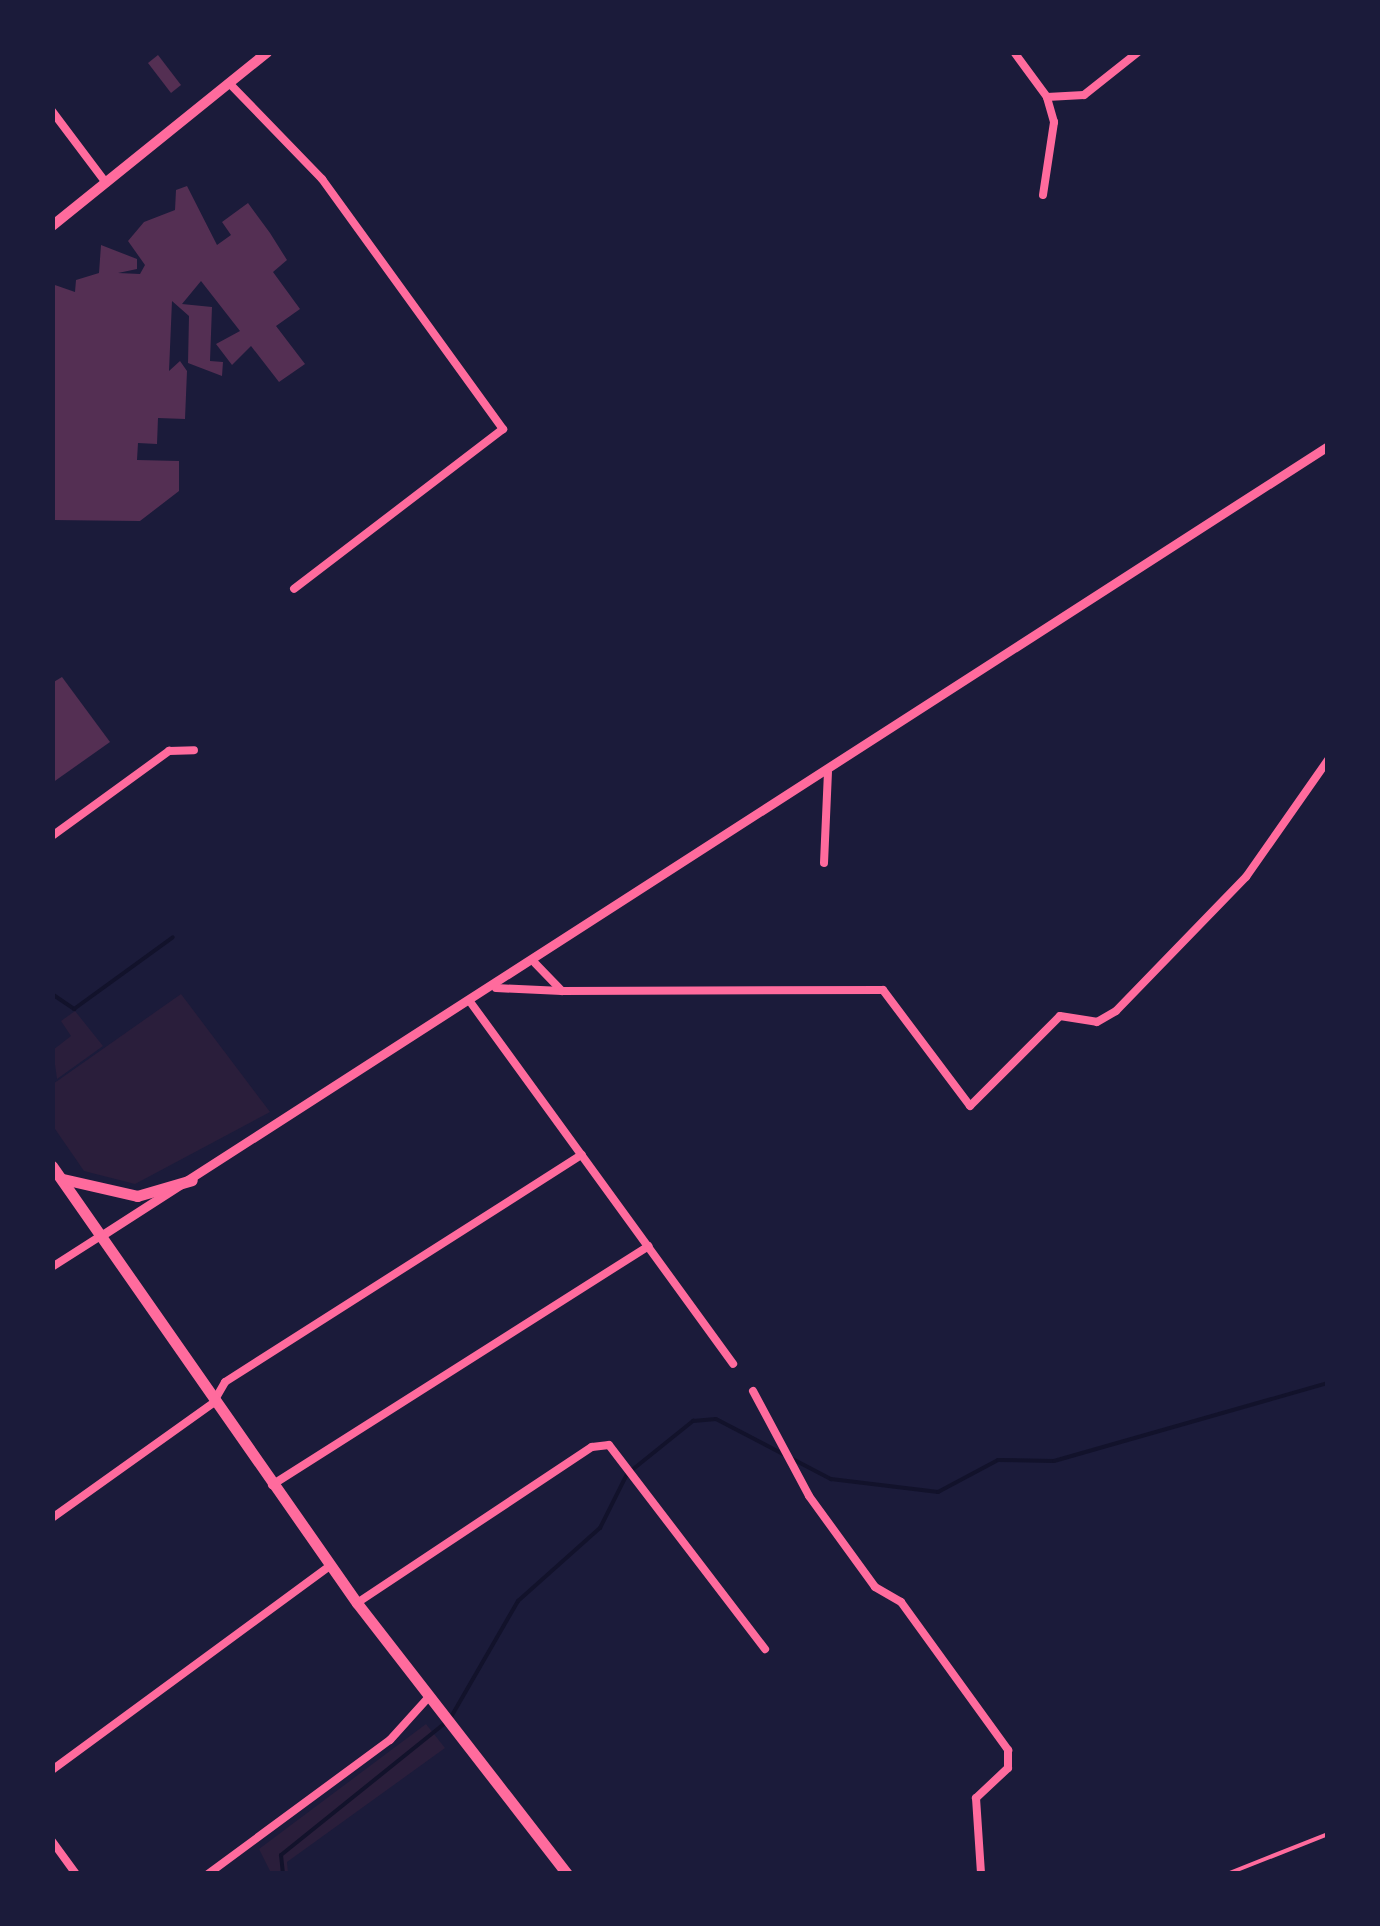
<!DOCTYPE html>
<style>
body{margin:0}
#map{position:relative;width:1380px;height:1926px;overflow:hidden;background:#1b1b3a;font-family:"Fira Sans",sans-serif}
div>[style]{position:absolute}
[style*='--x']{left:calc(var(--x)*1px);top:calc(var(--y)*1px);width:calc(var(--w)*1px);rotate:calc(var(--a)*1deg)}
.green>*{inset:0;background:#2a1e3b}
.stream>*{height:4px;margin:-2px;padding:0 2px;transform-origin:2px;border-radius:2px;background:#12122b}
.building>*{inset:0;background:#542f53}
.service>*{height:4px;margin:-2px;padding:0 2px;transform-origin:2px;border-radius:2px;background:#ff6b9d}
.minor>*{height:8px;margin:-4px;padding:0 4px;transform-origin:4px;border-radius:4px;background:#ff6b9d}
.tertiary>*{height:9px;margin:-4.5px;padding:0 4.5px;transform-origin:4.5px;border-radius:4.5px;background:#ff6b9d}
.secondary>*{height:10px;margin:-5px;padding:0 5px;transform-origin:5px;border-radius:5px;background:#ff6b9d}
.primary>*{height:11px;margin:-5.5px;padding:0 5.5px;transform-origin:5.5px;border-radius:5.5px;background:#ff6b9d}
span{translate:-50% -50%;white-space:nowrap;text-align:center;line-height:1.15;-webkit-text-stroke:9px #1b1b3a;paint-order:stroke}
.frame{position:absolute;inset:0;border:55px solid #1b1b3a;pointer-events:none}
</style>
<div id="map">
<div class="green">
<i style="clip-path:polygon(181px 994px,270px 1112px,135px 1184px,84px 1171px,53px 1126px,53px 1084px)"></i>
<i style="clip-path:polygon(75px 1011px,103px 1046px,57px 1079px,53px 1050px,71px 1036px,61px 1021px)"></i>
<i style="clip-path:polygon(426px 1724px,445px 1748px,287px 1862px,288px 1873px,271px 1873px,259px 1849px)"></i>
</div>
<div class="stream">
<i style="--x:52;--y:994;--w:27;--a:34"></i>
<i style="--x:74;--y:1009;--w:122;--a:-36"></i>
<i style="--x:451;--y:1717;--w:134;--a:-60"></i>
<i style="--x:518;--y:1601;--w:110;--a:-41.7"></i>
<i style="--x:600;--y:1528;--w:60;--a:-63.4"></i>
<i style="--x:627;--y:1474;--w:85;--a:-38.8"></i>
<i style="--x:693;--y:1421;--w:23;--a:-5"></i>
<i style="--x:716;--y:1419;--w:130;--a:27.6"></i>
<i style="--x:831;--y:1479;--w:108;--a:6.9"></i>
<i style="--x:938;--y:1492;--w:68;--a:-28.1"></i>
<i style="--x:998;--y:1460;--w:56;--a:1"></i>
<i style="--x:1054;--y:1461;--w:285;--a:-15.9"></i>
<i style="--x:283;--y:1874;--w:19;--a:-96"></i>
<i style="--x:281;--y:1855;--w:209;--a:-38.8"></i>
</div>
<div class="building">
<i style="clip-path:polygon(158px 55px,181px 85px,171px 93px,148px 63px)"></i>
<i style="clip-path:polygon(187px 186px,217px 245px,231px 235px,222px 222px,248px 203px,270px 233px,287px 260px,273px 272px,300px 309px,276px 326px,305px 364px,279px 382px,251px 346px,232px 365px,216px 344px,240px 331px,201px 281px,182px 304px,212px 307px,210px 361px,223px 362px,222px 376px,188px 363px,189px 316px,172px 301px,169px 371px,180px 361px,187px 371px,185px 419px,158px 418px,157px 444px,138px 443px,137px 460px,179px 461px,179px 491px,140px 521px,52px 520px,52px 284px,75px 292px,76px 280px,99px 273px,101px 245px,137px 259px,137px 269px,118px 273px,140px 274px,145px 265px,128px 241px,144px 222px,175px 210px,176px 190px)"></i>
<i style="clip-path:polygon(62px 677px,110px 742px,52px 783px,52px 683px)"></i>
</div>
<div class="service">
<i style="--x:1227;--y:1874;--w:109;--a:-21.6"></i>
</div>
<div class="minor">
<i style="--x:1014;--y:52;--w:56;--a:53.7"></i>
<i style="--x:1047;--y:97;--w:37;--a:-3"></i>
<i style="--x:1084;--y:95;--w:69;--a:-38.5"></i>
<i style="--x:229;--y:83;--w:134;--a:45.9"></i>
<i style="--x:322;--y:179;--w:309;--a:54.1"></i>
<i style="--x:503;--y:429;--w:263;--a:142.6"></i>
<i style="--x:52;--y:111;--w:90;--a:53.1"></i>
<i style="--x:1043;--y:195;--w:74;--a:-81.4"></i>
<i style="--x:1054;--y:122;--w:26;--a:-106"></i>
<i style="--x:52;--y:836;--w:145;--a:-36"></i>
<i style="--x:169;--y:751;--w:25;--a:-2"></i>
<i style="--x:824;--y:863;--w:91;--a:-87.5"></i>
<i style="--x:496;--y:988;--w:66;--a:2.6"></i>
<i style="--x:562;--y:991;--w:39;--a:-134"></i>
<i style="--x:562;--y:991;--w:321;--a:-0.2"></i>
<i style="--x:883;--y:990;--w:145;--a:53.1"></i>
<i style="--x:970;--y:1106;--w:127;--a:-45"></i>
<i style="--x:1060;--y:1016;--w:37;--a:9"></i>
<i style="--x:1097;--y:1022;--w:22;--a:-30"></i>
<i style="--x:1116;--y:1011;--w:187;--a:-45.9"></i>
<i style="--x:1246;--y:877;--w:143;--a:-55"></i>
<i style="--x:471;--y:1003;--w:446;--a:54"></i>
<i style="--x:52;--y:1267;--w:56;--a:-32.6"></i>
<i style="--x:753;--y:1391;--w:119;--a:61.9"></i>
<i style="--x:809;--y:1496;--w:112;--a:54"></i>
<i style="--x:875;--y:1587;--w:30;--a:30"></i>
<i style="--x:901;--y:1602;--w:183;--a:54.1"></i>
<i style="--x:1008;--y:1750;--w:18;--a:90"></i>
<i style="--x:1008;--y:1768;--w:44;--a:136.8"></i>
<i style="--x:976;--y:1798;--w:76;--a:86.2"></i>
<i style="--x:272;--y:1485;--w:446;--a:-32.4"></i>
<i style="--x:52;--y:1518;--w:198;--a:-35.5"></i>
<i style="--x:213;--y:1403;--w:24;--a:-60"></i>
<i style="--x:225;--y:1382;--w:423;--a:-32.5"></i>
<i style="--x:357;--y:1603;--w:282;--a:-33.6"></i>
<i style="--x:592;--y:1447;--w:17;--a:-7"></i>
<i style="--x:609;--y:1445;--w:257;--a:52.6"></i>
<i style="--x:52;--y:1770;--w:345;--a:-36.3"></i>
<i style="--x:52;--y:1841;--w:41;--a:54"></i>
<i style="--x:208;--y:1874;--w:226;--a:-36.4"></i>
<i style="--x:390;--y:1740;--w:55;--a:-47.9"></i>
</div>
<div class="tertiary">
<i style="--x:99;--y:1237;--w:1462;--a:-32.77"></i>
</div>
<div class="secondary">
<i style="--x:52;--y:226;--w:277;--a:-38.9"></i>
</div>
<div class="primary">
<i style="--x:52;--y:1166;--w:533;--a:55.09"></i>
<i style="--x:357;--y:1603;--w:343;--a:52.2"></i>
<i style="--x:63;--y:1179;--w:76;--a:12.9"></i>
<i style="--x:137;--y:1196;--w:57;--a:-16.2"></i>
</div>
<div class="frame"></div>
</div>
